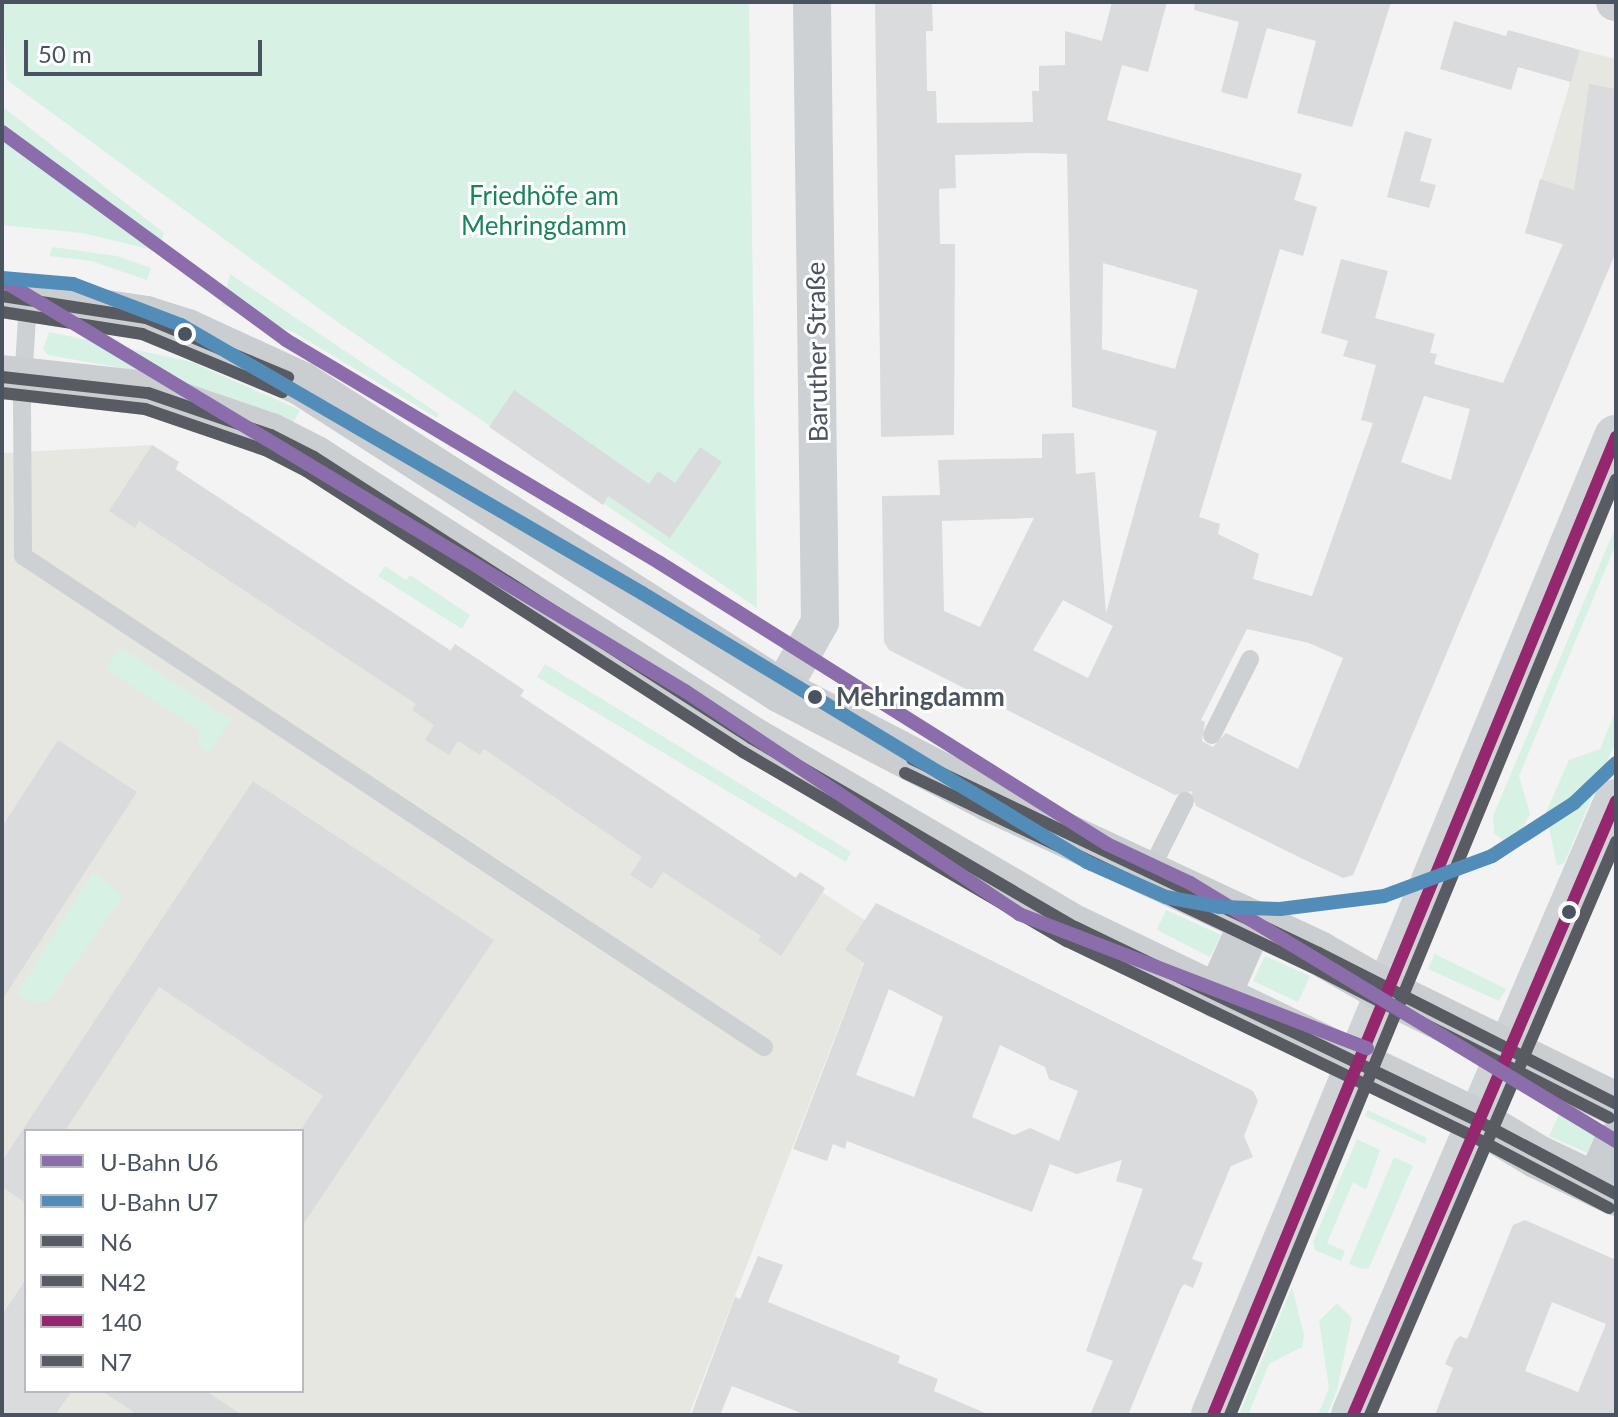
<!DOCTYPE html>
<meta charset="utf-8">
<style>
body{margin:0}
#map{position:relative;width:1618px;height:1417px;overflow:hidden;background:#f3f3f3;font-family:Lato,sans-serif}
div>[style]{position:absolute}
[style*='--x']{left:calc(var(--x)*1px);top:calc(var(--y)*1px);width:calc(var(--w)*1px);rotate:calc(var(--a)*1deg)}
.commercial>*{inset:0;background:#e7e7e2}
.green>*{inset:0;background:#d8f1e5}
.building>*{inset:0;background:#dadbdd}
.lane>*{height:18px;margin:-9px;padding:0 9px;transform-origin:9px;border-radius:9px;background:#ced1d4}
.street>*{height:38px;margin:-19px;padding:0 19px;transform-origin:19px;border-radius:19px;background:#ced1d4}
.secondary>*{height:44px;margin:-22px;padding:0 22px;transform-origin:22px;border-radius:22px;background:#d0d3d5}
.primary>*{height:44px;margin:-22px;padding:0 22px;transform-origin:22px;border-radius:22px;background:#caced1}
.bus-1>*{height:12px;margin:-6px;padding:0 6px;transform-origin:6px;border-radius:6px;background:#595b62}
.bus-2>*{height:12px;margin:-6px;padding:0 6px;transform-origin:6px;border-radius:6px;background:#595b62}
.bus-3>*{height:12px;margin:-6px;padding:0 6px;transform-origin:6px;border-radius:6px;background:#95276e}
.bus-4>*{height:12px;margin:-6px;padding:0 6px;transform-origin:6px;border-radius:6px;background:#595b62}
.metro-1>*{height:14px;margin:-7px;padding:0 7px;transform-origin:7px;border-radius:7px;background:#8c6dab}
.metro-2>*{height:14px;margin:-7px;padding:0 7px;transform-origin:7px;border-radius:7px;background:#528dba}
.dots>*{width:22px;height:22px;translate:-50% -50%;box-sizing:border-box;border:4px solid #fff;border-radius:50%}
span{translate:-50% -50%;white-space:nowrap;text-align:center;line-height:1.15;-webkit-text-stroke:6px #fff;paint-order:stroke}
.park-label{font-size:26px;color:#18845b}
.street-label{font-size:26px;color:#4a5360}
.stop-label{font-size:26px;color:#4a5360;font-weight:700}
.left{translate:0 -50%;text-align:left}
.frame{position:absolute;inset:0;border:4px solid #4a5360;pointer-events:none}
.legend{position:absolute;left:24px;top:1129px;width:280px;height:264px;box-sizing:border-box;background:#fff;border:2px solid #b7babf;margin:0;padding:10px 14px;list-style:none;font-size:24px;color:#4a5360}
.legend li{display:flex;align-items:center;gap:16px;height:40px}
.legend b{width:40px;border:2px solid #b7babf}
.scale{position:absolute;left:24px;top:40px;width:238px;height:36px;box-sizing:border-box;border:4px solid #4a5360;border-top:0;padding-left:10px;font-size:24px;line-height:28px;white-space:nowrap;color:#4a5360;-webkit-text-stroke:6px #fff;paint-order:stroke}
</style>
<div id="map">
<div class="commercial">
<i style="clip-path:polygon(1580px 50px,1616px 59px,1613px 259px,1525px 233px)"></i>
<i style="clip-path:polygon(evenodd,152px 445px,179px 462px,176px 469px,450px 650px,455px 644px,524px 690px,521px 696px,796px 878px,800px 872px,825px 888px,823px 893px,877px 928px,689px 1415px,2px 1415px,2px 453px,152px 445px,26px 1131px,302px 1131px,302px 1391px,26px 1391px,26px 1131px)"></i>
</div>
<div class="green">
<i style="clip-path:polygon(2px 2px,749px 2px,757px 608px,336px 321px,7px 80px)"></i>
<i style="clip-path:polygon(3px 107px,164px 233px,158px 251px,82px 233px,2px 225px)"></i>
<i style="clip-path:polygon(52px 247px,117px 256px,151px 268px,147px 280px,91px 261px,50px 256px)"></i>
<i style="clip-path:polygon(230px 274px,439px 414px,437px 418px,295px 333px,222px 305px)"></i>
<i style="clip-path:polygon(49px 332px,189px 361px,300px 410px,294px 422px,168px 376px,48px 355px,43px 349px)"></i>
<i style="clip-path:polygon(1616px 526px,1616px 544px,1519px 776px,1530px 814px,1522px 829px,1503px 840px,1494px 834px,1493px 816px)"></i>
<i style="clip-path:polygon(385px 566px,406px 580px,410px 575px,470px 615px,462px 629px,378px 576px)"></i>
<i style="clip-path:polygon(120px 647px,231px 720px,208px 753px,198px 746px,200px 731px,106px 669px)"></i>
<i style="clip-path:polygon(545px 664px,851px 852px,846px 862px,537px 677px)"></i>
<i style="clip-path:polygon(1616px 710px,1616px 741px,1564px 863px,1557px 866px,1546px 812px,1569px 760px,1600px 749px)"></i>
<i style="clip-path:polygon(93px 872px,123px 896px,48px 1002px,27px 1001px,18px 992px)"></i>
<i style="clip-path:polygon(1166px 910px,1221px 935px,1210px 957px,1157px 930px)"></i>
<i style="clip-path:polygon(1435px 954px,1506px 989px,1499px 1001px,1428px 969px)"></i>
<i style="clip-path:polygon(1265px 956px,1310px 976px,1298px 1002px,1253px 981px)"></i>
<i style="clip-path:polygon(1368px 1110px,1427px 1138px,1425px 1144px,1365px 1116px)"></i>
<i style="clip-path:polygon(1560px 1112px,1598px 1130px,1587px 1153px,1549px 1136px)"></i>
<i style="clip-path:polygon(1357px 1139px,1380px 1150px,1366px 1190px,1353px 1182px,1327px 1243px,1345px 1251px,1341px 1261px,1315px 1250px,1313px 1242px)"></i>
<i style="clip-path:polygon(1394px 1157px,1413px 1166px,1369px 1268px,1362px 1269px,1349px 1264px)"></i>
<i style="clip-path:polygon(1292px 1287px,1304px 1336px,1302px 1347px,1269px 1364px,1248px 1415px,1239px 1415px)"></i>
<i style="clip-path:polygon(1337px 1303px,1352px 1318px,1337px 1390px,1327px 1415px,1318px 1415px,1329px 1388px,1319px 1321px)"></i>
</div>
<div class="building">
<i style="clip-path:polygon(evenodd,875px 2px,932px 2px,933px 31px,926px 31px,927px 91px,936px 91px,937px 123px,1033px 122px,1032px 91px,1039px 91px,1039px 66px,1065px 65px,1065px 31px,1102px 41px,1112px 2px,1167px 2px,1148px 72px,1122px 65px,1107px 120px,1302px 174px,1294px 200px,1317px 207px,1303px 256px,1280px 249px,1199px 517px,1220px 524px,1218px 534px,1259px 554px,1253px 579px,1312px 596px,1373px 423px,1361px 420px,1376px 365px,1343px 356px,1348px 341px,1321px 333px,1341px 259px,1388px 271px,1375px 318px,1435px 334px,1430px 353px,1437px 354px,1434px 364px,1503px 383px,1563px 244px,1525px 233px,1540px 179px,1574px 190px,1589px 84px,1616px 89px,1616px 252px,1353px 875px,1343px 878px,1305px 860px,1196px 806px,1191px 791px,1175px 795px,889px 650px,884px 642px,882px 496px,940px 495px,938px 460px,1042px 458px,1042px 434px,1074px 433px,1076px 474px,1095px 472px,1106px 613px,1157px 431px,1072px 407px,1067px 154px,1033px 153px,955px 155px,956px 188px,939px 189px,940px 244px,955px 244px,954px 435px,881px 437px,875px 2px,1103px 263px,1198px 290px,1175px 369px,1102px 349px,1103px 263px,875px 2px,1424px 396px,1470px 409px,1451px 480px,1401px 462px,1424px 396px,875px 2px,1034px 518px,980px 627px,944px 611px,942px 521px,1034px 518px,875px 2px,1063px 600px,1113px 626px,1088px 678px,1033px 650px,1063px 600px,875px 2px,1247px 629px,1309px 643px,1343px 658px,1298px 769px,1226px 733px,1213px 747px,1202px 741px,1205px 722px,1201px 720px,1247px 629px)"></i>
<i style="clip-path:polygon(1195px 2px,1391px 2px,1352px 127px,1297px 113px,1316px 41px,1267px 28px,1247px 99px,1221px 92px,1239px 22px,1194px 10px)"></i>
<i style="clip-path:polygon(1454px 21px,1506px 36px,1508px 30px,1580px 50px,1571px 82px,1518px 67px,1511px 90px,1440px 69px)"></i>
<i style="clip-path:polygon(1405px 131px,1432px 139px,1420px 181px,1436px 185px,1429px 208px,1387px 197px)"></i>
<i style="clip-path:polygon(514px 390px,649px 484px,658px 471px,675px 483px,700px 447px,722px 462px,670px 538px,608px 496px,603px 505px,489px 427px)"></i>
<i style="clip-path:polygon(152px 445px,179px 462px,175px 469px,451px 651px,455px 644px,524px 690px,520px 696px,796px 878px,800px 872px,825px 888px,781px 956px,758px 940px,761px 936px,663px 872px,652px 889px,630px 875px,642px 857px,484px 749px,480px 755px,458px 741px,449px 755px,425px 740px,434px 725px,412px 710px,416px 704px,139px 521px,135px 528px,109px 511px)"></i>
<i style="clip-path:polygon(58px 740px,137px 792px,2px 1000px,2px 827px)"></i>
<i style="clip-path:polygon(253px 781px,494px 940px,302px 1226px,302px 1128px,323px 1096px,159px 987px,65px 1131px,26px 1131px,26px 1203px,2px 1187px,2px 1161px)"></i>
<i style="clip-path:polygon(evenodd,876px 903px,1253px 1091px,1258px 1101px,1244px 1136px,1253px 1157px,1231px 1166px,1192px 1259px,1203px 1263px,1193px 1288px,1184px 1284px,1180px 1290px,1128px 1415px,1090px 1415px,1113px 1361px,1086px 1351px,1143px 1189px,1116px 1181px,1122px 1160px,1077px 1174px,1050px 1164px,1032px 1212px,847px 1141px,845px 1149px,833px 1144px,827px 1161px,793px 1149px,864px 963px,845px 950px,876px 903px,889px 989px,943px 1017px,914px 1097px,856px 1075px,889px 989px,876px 903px,1000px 1045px,1045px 1067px,1049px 1079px,1078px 1091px,1059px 1141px,1030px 1128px,1014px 1135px,972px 1117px,1000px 1045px)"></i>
<i style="clip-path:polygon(evenodd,1525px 1220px,1616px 1260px,1616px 1415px,1435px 1415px,1453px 1368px,1445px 1364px,1455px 1341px,1460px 1336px,1467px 1339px,1513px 1225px,1525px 1220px,1552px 1302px,1606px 1324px,1578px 1392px,1525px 1371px,1552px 1302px)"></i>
<i style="clip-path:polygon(758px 1256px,783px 1265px,768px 1302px,900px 1356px,898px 1363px,938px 1379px,934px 1391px,990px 1415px,806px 1415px,732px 1386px,720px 1415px,691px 1415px,735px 1297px,740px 1299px)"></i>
<i style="clip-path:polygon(26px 1279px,26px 1391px,72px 1391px,55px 1415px,2px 1415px,2px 1315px)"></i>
<i style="clip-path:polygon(102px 1391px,206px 1391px,242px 1415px,138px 1415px)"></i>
</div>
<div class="lane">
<i style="--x:28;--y:300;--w:101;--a:93.4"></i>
<i style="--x:22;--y:401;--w:155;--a:89.6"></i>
<i style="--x:23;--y:556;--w:889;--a:33.53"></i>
<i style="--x:1212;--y:735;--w:85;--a:-63.4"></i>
<i style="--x:1148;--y:875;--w:83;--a:-63.4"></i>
</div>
<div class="street">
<i style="--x:1615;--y:2;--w:1;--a:0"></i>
<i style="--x:781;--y:691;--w:79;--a:-60.5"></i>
<i style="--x:820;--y:622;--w:620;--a:-90.74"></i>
</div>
<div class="secondary">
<i style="--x:1213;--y:1415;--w:1058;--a:-67.61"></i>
<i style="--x:1353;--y:1415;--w:668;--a:-66.81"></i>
</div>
<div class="primary">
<i style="--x:2;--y:296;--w:146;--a:8.7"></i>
<i style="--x:146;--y:318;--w:43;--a:17.6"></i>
<i style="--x:187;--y:331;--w:127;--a:24.7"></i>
<i style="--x:302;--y:384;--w:569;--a:32.66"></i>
<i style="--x:781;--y:691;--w:236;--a:27.5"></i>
<i style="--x:990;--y:800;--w:363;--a:24.9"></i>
<i style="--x:1319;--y:953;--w:78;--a:29.8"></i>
<i style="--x:1387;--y:992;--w:255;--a:26.1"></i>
<i style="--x:2;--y:377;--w:147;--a:6.3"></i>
<i style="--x:148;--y:393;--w:130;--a:18.9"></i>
<i style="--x:271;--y:435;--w:48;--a:27.1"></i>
<i style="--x:314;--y:457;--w:520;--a:32.74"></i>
<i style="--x:751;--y:738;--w:375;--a:30.3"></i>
<i style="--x:1075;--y:927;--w:447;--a:25.7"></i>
<i style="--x:1478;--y:1121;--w:70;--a:31"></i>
<i style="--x:1538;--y:1157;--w:86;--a:25.4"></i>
<i style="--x:1218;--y:997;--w:81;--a:-66"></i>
<i style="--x:1597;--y:1185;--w:46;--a:-65.7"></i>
</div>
<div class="bus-1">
<i style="--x:2;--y:296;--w:146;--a:8.7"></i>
<i style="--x:146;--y:318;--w:154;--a:22.6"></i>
<i style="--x:2;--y:377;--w:147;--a:6.3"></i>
<i style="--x:148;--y:393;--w:130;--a:18.9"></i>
<i style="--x:271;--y:435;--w:48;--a:27.1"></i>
<i style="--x:314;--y:457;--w:520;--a:32.74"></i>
<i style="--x:751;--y:738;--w:375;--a:30.3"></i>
<i style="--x:1075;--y:927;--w:447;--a:25.7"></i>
<i style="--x:1478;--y:1121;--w:156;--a:27.9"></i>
<i style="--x:912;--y:759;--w:451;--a:25.5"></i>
<i style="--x:1319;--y:953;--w:333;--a:26.9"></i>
</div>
<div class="bus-2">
<i style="--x:2;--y:312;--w:142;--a:8.9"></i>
<i style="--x:142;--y:334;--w:152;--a:22.5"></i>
<i style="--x:2;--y:393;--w:144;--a:6.4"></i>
<i style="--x:145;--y:409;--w:127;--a:18.9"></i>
<i style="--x:265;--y:450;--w:46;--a:27.1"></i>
<i style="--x:306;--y:471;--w:520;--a:32.74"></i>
<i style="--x:743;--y:752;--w:375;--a:30.3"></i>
<i style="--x:1067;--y:941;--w:447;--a:25.7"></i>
<i style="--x:1470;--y:1135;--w:157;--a:27.7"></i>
<i style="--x:905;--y:773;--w:451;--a:25.5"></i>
<i style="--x:1312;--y:967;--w:333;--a:26.9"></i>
</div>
<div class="bus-3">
<i style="--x:1213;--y:1415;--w:1058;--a:-67.61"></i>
<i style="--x:1353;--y:1415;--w:668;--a:-66.81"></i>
</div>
<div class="bus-4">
<i style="--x:1230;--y:1415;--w:1012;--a:-67.59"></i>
<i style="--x:1370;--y:1415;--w:624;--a:-66.77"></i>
</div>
<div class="metro-1">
<i style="--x:2;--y:132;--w:352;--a:36.2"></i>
<i style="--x:286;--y:340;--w:435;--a:30.8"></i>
<i style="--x:660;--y:563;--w:528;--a:32.15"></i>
<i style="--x:1107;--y:844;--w:92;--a:25.2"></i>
<i style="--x:1190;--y:883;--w:498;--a:31.2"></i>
<i style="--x:2;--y:280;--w:797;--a:31.04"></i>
<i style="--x:685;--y:691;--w:402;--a:33.7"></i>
<i style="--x:1019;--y:914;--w:373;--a:21.1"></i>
</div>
<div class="metro-2">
<i style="--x:2;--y:278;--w:71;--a:4.8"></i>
<i style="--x:73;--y:284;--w:116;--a:20.8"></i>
<i style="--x:181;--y:325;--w:533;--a:30.17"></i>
<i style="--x:642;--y:593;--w:520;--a:31.15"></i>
<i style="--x:1087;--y:862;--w:86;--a:23.9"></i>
<i style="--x:1166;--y:897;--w:55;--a:10.5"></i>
<i style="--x:1220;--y:907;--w:60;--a:1.9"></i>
<i style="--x:1280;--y:909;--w:105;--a:-7.1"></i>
<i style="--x:1384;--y:896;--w:115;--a:-20.3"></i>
<i style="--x:1492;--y:856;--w:98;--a:-32.9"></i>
<i style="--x:1574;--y:803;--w:58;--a:-43.6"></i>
</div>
<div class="dots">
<i style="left:185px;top:334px;background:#4a5360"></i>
<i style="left:815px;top:697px;background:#4a5360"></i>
<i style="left:1569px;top:912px;background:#4a5360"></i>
</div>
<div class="park-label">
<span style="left:544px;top:211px">Friedhöfe am<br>Mehringdamm</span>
</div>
<div class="street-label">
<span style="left:817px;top:352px;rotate:-91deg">Baruther Straße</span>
</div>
<div class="stop-label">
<span class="left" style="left:836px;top:697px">Mehringdamm</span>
</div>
<div class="frame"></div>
<ul class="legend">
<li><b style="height:10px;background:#8c6dab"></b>U-Bahn U6</li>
<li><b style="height:10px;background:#528dba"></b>U-Bahn U7</li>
<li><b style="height:10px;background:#595b62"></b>N6</li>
<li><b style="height:10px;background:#595b62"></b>N42</li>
<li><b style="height:10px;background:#95276e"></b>140</li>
<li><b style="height:10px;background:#595b62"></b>N7</li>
</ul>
<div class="scale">50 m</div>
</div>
